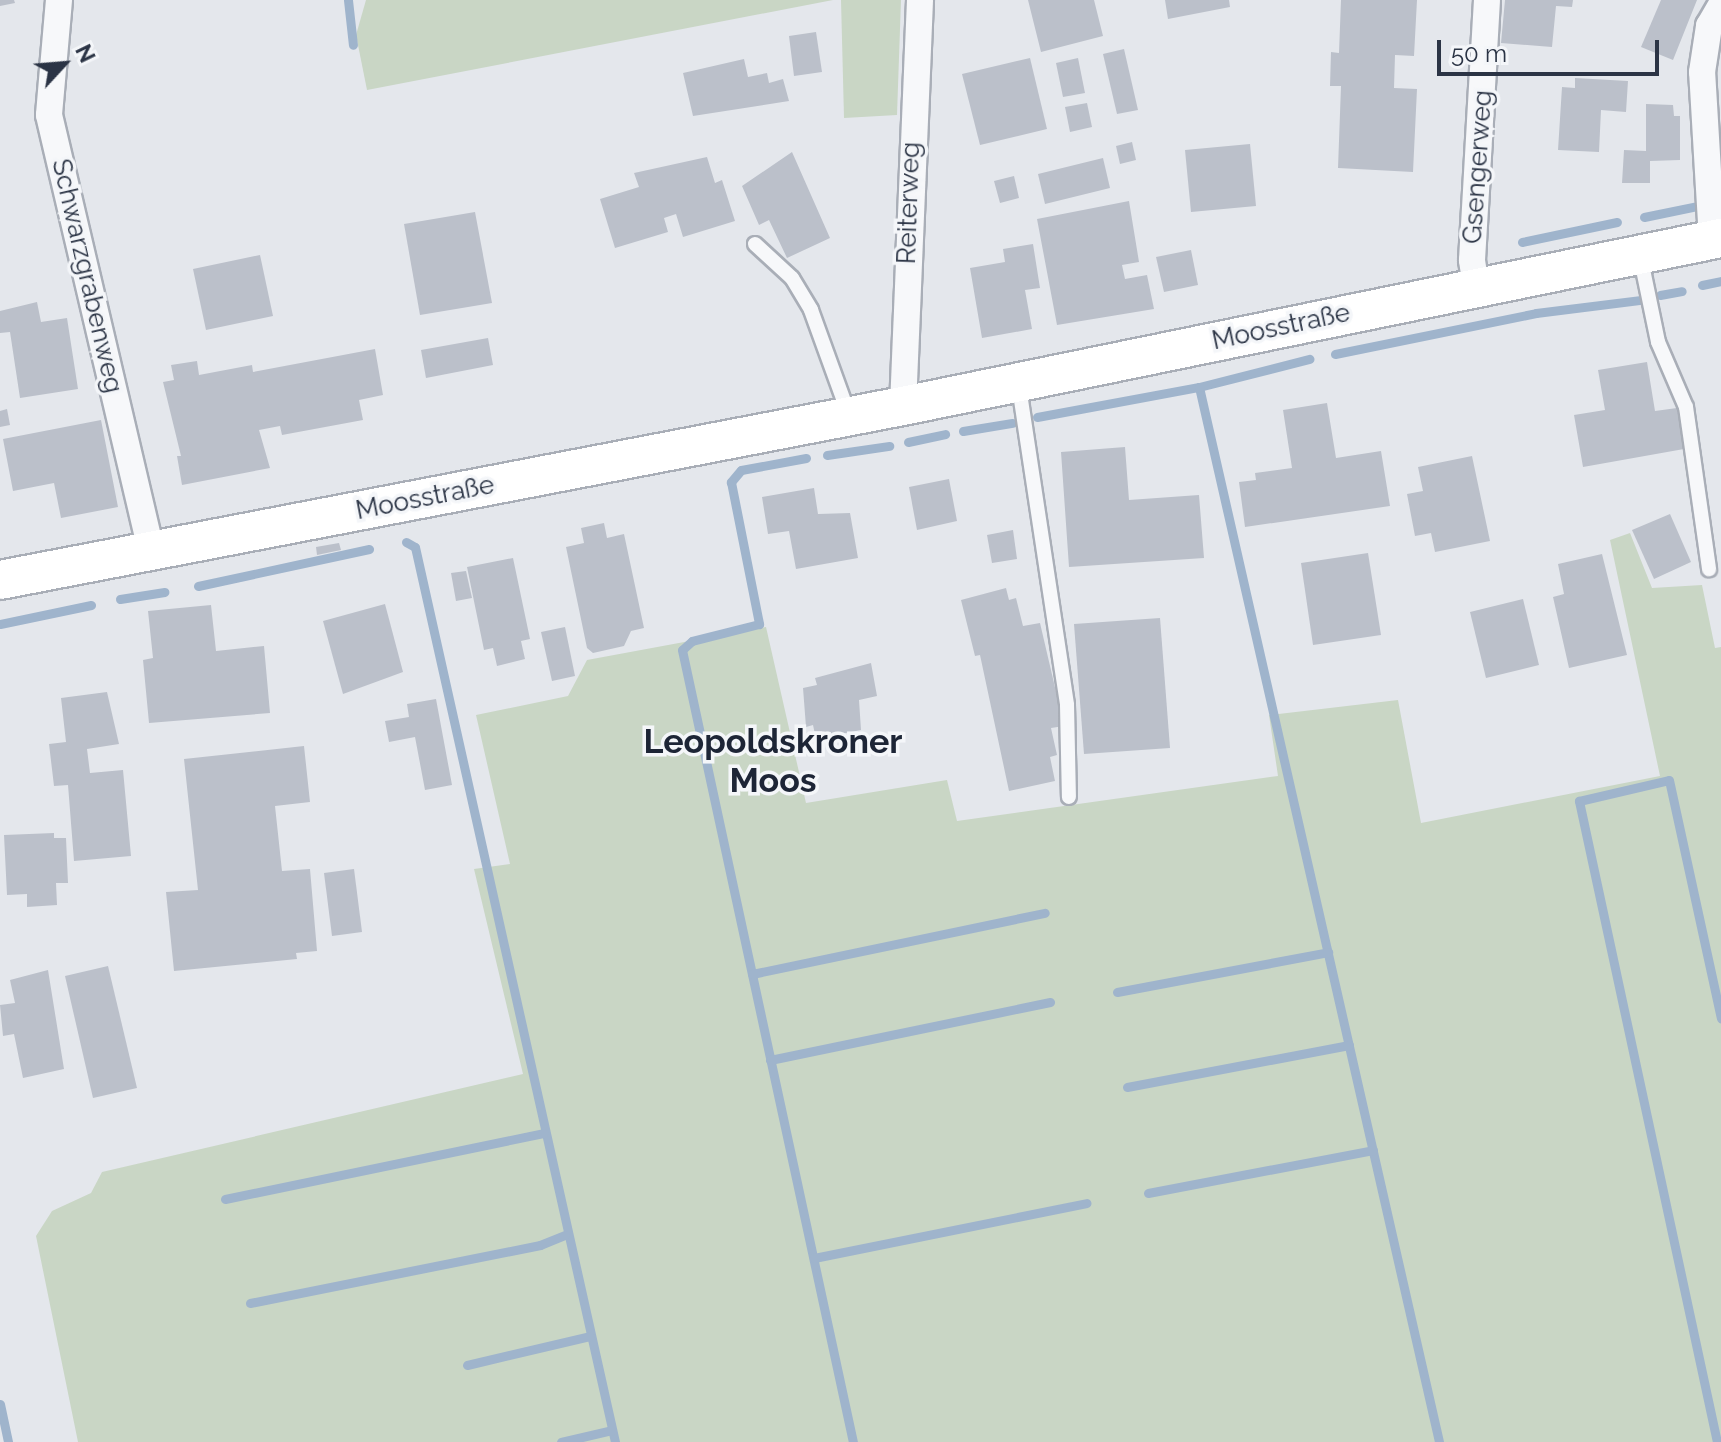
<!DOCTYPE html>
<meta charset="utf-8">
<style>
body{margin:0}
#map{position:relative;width:1721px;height:1442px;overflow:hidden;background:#e4e7ec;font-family:Raleway,sans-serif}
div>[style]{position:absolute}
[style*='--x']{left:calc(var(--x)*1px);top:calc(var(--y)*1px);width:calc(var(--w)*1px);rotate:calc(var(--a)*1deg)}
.green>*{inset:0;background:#c9d6c5}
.stream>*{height:9px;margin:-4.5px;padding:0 4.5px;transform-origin:4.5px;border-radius:4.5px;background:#9fb4cc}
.building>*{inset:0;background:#bbc0ca}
.roads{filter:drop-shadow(2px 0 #a9aeb7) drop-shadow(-2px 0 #a9aeb7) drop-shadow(0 2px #a9aeb7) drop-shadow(0 -2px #a9aeb7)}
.lane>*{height:14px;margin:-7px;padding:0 7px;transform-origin:7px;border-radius:7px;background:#f7f8fa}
.street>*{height:26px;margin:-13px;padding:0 13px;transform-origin:13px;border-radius:13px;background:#f7f8fa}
.secondary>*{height:38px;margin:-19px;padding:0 19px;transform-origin:19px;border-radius:19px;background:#fff}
span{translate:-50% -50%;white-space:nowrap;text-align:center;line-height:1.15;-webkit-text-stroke:7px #f4f6f9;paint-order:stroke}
.street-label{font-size:26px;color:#2b3445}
.district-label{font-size:34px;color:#1d2536;font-weight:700}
.north{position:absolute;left:24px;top:24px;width:80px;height:80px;-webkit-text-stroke:6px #f4f6f9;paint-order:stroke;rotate:64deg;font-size:22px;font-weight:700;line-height:32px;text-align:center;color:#2b3445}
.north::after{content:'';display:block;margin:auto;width:28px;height:36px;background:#2b3445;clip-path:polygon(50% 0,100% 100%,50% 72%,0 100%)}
.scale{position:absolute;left:1437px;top:40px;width:222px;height:36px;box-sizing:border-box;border:4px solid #2b3445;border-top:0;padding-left:10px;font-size:24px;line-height:28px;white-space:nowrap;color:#2b3445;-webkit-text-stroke:6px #f4f6f9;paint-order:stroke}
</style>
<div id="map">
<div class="green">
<i style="clip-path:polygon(366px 0,833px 0,367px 90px,356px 35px)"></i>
<i style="clip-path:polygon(841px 0,901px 0,897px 115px,844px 118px)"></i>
<i style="clip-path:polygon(1630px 533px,1652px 588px,1702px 585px,1715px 648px,1721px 647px,1721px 1442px,78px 1442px,36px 1236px,52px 1211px,91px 1193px,102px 1172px,523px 1074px,474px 869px,510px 864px,476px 715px,568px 696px,587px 660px,766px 627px,806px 803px,947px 780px,957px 821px,1278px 776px,1269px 715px,1398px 700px,1421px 823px,1660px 776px,1610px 540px)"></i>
</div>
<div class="stream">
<i style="--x:348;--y:0;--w:45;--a:83.7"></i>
<i style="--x:1644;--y:217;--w:54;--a:-11.7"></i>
<i style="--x:1522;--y:242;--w:97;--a:-11.9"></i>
<i style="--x:1702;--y:285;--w:19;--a:-12"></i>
<i style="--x:1660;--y:295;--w:22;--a:-10"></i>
<i style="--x:1335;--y:354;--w:205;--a:-11.5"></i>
<i style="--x:1536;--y:313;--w:106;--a:-7.1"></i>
<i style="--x:1199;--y:387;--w:1082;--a:77.18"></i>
<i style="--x:1037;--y:417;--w:165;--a:-10.5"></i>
<i style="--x:1199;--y:387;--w:114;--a:-14.3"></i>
<i style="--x:963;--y:431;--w:50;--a:-9.3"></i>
<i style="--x:908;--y:442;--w:38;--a:-12"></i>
<i style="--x:827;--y:455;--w:63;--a:-8.3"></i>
<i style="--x:806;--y:458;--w:66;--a:169.5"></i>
<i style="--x:741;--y:470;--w:16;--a:130"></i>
<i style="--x:731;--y:482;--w:145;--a:78.8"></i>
<i style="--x:759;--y:624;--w:69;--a:165.8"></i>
<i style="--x:692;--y:641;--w:13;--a:138"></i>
<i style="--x:682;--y:650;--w:810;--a:77.82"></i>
<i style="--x:406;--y:542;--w:10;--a:29"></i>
<i style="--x:415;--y:547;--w:917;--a:77.4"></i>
<i style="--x:198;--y:586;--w:175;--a:-12.2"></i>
<i style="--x:120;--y:599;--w:45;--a:-9"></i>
<i style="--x:0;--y:624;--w:93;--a:-11.8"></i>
<i style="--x:752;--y:974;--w:299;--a:-11.8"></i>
<i style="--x:1117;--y:992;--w:215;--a:-10.7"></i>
<i style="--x:770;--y:1060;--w:286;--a:-11.7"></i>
<i style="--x:1127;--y:1087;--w:226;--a:-10.7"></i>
<i style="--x:1148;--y:1193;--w:229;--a:-10.8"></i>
<i style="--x:225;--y:1199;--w:325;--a:-11.7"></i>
<i style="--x:814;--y:1258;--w:278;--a:-11.4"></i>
<i style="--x:250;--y:1303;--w:296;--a:-11.3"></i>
<i style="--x:540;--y:1245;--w:27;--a:-22"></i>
<i style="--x:467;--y:1365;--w:126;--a:-13.3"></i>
<i style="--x:0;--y:1404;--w:39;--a:78"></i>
<i style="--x:561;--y:1442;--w:52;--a:-13.2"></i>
<i style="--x:1717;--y:1442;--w:656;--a:-102.15"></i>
<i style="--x:1579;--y:801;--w:92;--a:-13.1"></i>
<i style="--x:1669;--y:780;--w:244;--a:77.7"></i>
</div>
<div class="building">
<i style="clip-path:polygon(0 0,14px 0,15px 3px,0 6px)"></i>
<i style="clip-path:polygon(1028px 0,1094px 0,1103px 36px,1041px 52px)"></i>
<i style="clip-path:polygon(1165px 0,1229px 0,1230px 7px,1168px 19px)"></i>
<i style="clip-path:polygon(1341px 0,1417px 0,1414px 56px,1395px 55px,1394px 88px,1417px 89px,1413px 172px,1338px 168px,1341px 86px,1330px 86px,1331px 52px,1339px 53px)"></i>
<i style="clip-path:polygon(1505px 0,1573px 0,1572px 7px,1556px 6px,1552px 47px,1501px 43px)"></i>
<i style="clip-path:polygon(1661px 0,1697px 0,1673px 60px,1641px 47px)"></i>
<i style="clip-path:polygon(816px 32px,822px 72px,794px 76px,789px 36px)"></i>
<i style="clip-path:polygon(1124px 49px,1138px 110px,1117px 114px,1103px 54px)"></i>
<i style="clip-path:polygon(1030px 58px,1047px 129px,980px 145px,962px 74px)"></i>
<i style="clip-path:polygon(1078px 58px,1085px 93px,1063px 97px,1056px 63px)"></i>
<i style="clip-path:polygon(744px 59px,748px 77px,767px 73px,769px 83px,783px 79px,789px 101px,693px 116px,683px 73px)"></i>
<i style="clip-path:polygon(1575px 78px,1628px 81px,1626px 112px,1601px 110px,1599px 152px,1558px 150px,1562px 87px,1575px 88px)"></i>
<i style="clip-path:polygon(1087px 103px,1092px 127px,1070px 132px,1065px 107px)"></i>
<i style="clip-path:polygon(1646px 104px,1673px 105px,1674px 116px,1680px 116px,1680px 160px,1650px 161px,1650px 183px,1622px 183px,1624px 150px,1646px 151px)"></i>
<i style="clip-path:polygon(1132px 142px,1136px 160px,1120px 164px,1116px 146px)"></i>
<i style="clip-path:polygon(1250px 144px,1256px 206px,1191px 212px,1185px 150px)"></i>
<i style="clip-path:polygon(792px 152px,830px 238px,787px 258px,769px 220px,759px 225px,742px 186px)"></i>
<i style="clip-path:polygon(707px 157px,715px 183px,722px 180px,735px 221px,683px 237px,676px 214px,664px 218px,668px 232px,615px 248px,600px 199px,639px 187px,634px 173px)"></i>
<i style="clip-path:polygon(1103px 158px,1110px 188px,1045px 204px,1038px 174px)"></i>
<i style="clip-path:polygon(1014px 176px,1019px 198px,1000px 203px,994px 181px)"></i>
<i style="clip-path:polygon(1129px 201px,1139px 262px,1122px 265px,1125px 279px,1147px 275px,1154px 309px,1057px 325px,1037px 219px)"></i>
<i style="clip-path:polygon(475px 212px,492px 303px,420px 315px,404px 224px)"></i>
<i style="clip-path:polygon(1033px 244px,1040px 288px,1025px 290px,1032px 329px,982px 338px,970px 268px,1005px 262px,1003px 249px)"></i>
<i style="clip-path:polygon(1191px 250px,1198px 285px,1164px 292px,1156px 257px)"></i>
<i style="clip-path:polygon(260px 255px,273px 316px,206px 330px,193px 269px)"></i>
<i style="clip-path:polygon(37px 302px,41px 322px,67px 318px,78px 389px,20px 398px,10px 332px,0 333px,0 311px)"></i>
<i style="clip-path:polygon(488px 338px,493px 365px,426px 378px,421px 350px)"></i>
<i style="clip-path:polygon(375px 349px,383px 395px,359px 400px,363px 420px,282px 435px,280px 426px,259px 430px,270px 468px,182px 485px,177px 456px,181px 456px,163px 382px,174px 380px,171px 365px,197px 361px,199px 375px,252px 365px,253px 372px)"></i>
<i style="clip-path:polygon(1647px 362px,1655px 411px,1677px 408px,1684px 449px,1583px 467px,1574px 415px,1605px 410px,1598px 370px)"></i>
<i style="clip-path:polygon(1327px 403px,1336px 458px,1381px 451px,1390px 506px,1245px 527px,1239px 482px,1256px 480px,1255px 473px,1292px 468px,1283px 410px)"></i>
<i style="clip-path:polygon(7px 409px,10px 425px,0 427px,0 411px)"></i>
<i style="clip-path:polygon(101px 420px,118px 507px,61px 518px,54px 483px,13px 491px,3px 439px)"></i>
<i style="clip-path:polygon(1125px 447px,1129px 500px,1199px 495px,1204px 558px,1069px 567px,1061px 452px)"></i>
<i style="clip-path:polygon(1472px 456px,1490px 541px,1435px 552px,1431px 533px,1415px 536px,1407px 494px,1423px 491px,1418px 467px)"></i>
<i style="clip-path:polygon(949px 479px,957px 521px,917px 530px,909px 487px)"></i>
<i style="clip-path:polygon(814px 488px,818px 514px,850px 513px,858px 558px,796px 569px,789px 531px,768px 534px,762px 497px)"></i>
<i style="clip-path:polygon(1670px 514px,1691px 562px,1654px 579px,1632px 530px)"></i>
<i style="clip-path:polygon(604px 523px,607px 538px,624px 534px,644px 628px,631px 631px,624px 646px,593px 653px,587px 648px,566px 547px,584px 543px,581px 528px)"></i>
<i style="clip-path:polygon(1013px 530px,1017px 559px,992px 563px,987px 535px)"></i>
<i style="clip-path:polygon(339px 543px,341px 550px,317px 555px,316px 547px)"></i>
<i style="clip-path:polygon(1368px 553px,1381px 635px,1313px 645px,1301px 563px)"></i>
<i style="clip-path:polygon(1602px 554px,1627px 655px,1569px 668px,1553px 597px,1564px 594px,1558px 564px)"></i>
<i style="clip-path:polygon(513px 558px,530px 639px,521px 641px,525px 659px,497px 666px,493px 648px,484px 650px,467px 567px)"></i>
<i style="clip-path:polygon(466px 571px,472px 598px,456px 601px,451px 573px)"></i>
<i style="clip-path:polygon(1006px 588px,1009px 600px,1016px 598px,1023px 626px,1040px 623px,1064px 726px,1051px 728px,1057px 755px,1050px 757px,1055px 781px,1009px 791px,980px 655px,975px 656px,961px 600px)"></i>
<i style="clip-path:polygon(1523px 599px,1539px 665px,1486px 678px,1470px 612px)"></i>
<i style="clip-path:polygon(385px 604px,403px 672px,343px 694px,323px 621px)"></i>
<i style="clip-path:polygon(211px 605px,216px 651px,264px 646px,270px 713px,149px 723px,143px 660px,153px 658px,148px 611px)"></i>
<i style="clip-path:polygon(1160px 618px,1170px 748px,1084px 754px,1074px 624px)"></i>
<i style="clip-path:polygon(565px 627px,575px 676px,552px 681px,541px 632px)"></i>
<i style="clip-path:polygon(871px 663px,877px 696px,859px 700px,861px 730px,816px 739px,813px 725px,806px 727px,803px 688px,817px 685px,815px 678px)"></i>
<i style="clip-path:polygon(107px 692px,119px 744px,87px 749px,90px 773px,123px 770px,131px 856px,74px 861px,68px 785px,54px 786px,49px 744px,66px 742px,61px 698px)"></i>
<i style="clip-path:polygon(436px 699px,452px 785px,425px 790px,415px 737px,389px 742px,385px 721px,409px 717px,407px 704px)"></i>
<i style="clip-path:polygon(304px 746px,310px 802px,275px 806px,282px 871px,310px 869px,317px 951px,296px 953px,297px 959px,174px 971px,166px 892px,198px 890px,184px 759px)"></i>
<i style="clip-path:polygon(54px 833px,54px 838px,66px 838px,68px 883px,56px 883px,57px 905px,27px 907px,27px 894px,7px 895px,4px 835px)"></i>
<i style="clip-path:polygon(354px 869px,362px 932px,332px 936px,324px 873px)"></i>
<i style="clip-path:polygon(108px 966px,137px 1088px,93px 1098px,65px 976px)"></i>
<i style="clip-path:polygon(48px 970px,64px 1069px,23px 1078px,14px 1034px,3px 1036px,0 1005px,15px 1003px,10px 980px)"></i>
</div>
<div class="roads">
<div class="lane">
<i style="--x:755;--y:244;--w:50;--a:42.6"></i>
<i style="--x:792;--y:278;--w:37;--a:59"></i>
<i style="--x:811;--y:310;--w:112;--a:70.1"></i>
<i style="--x:1640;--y:255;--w:89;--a:78.3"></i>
<i style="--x:1658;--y:342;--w:71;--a:66.7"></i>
<i style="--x:1686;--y:407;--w:164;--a:81.9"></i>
<i style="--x:1014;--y:383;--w:18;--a:68"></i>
<i style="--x:1021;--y:400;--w:308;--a:81.4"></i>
<i style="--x:1067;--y:705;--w:92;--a:88.8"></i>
</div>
<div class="street">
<i style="--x:59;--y:0;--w:115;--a:95"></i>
<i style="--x:49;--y:115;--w:447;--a:76.8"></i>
<i style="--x:1712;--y:239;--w:167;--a:-93.4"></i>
<i style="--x:1702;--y:72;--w:47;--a:-81.3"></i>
<i style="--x:1709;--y:26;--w:24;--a:-60"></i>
<i style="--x:1476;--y:286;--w:26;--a:-99"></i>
<i style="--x:1472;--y:260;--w:260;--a:-86.7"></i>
<i style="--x:903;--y:406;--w:406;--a:-87.6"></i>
</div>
<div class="secondary">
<i style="--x:0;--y:580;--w:920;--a:-10.91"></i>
<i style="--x:903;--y:406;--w:835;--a:-11.61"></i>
</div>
</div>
<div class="street-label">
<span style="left:1478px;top:167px;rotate:-86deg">Gsengerweg</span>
<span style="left:909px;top:203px;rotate:-88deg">Reiterweg</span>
<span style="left:87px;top:276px;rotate:77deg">Schwarzgrabenweg</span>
<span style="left:1281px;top:327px;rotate:-12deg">Moosstraße</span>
<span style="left:425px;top:498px;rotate:-11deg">Moosstraße</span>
</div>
<div class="district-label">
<span style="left:773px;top:761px">Leopoldskroner<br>Moos</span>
</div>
<div class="north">N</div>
<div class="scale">50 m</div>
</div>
